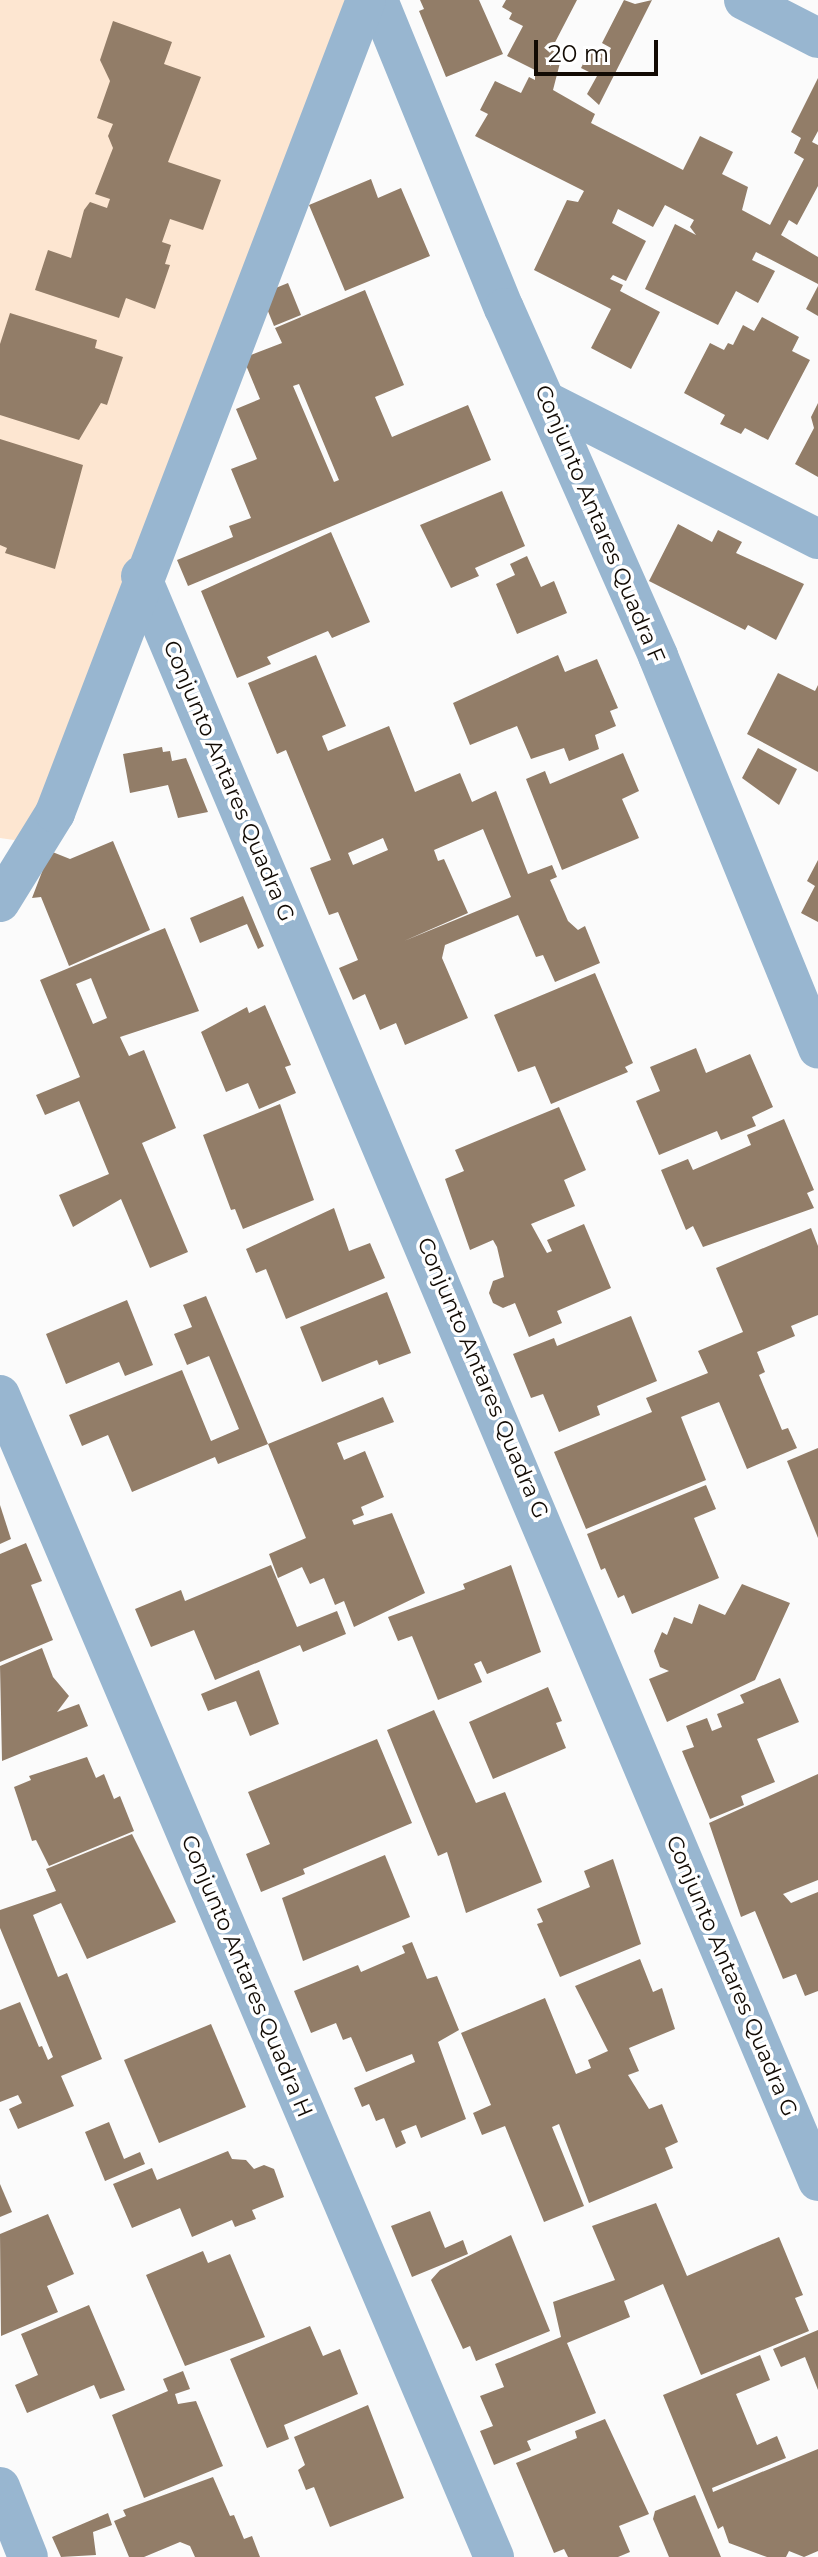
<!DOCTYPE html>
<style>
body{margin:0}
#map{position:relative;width:818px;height:2557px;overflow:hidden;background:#fbfbfb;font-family:Montserrat,sans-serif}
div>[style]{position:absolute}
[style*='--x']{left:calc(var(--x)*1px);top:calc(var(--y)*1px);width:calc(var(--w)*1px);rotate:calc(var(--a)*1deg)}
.green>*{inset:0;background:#fde6d1}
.building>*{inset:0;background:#927d68}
.minor>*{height:40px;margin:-20px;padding:0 20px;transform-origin:20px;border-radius:20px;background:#98b6d0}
span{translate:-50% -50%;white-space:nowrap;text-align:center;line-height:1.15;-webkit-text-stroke:7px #fff;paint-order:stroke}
.street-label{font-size:22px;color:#120b04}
.scale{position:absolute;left:534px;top:40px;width:124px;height:36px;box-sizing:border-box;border:4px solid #120b04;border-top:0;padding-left:10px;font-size:24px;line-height:28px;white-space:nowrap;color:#120b04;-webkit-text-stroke:6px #fff;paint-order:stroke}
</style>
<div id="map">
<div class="green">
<i style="clip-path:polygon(0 0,357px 0,56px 846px,0 838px)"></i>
</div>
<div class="building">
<i style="clip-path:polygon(420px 0,479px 0,503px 54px,446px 77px,419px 11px,424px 9px)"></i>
<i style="clip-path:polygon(506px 0,577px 0,551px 50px,562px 55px,553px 90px,595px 114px,591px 123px,683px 170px,700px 136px,733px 152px,722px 174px,748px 187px,742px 210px,770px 225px,804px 159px,794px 153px,801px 138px,791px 132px,818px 78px,818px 131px,812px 142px,818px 145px,818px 186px,797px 225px,789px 220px,781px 235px,818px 257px,818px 284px,756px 252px,752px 260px,775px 271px,758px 303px,736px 291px,718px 325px,645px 289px,675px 224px,696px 235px,690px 227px,694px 220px,665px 205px,653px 227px,618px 209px,612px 223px,646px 241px,626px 281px,613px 275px,610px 279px,623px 285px,620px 291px,660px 312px,631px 369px,591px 348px,611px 309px,534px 270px,567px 200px,578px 202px,584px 191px,475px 136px,488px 114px,480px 110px,495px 81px,521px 93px,529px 77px,535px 80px,535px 70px,507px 56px,523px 26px,509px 19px,512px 13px,502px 7px)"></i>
<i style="clip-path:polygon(624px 0,635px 4px,652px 0,599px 105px,587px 94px,597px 76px,581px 68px,591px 48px,607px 56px,611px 48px,602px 43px)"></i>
<i style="clip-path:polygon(113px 21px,172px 42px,164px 64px,201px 77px,168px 162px,221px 180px,203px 230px,170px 219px,162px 242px,171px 245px,165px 264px,170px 265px,155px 309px,126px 298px,119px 318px,35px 290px,48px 250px,71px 258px,84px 210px,90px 202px,107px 208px,110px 199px,95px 194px,113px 148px,108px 136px,113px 124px,97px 118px,110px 81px,100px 60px)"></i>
<i style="clip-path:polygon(371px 179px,378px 198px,401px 188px,430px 256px,345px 291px,309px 205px)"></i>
<i style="clip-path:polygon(288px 283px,301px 315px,274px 326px,261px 294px)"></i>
<i style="clip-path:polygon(818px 286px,818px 316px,806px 309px)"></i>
<i style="clip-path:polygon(evenodd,365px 290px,404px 385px,375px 397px,392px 437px,468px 405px,491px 460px,188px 586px,177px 560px,233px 537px,229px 526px,251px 518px,231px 469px,257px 459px,236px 409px,260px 399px,243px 358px,282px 343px,275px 328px,365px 290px,299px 384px,339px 480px,334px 482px,293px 386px,299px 384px)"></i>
<i style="clip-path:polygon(10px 313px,97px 340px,95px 348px,123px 357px,107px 405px,101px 403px,79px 440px,0 415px,0 344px)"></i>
<i style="clip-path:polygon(762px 317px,799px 337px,792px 351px,810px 360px,768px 440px,745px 428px,741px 434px,720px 424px,725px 415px,684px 393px,710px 343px,724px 350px,728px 343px,733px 345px,743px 325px,754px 331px)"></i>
<i style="clip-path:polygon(818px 403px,818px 477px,795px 464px,814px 428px,811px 417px)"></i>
<i style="clip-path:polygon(0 439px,83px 465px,55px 569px,5px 553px,7px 548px,0 545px)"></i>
<i style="clip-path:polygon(502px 491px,525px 546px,475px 568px,479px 576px,451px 588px,420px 525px)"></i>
<i style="clip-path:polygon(678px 524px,712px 542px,718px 530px,742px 542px,736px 553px,804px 584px,776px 640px,748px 625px,745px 630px,649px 581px)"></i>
<i style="clip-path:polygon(331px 532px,370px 622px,332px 638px,328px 631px,309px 639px,267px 657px,271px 664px,237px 678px,201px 591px)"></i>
<i style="clip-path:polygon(527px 556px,541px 587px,554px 581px,567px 613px,517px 634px,496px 584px,515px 575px,510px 564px)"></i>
<i style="clip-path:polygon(evenodd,316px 655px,346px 726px,322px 736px,328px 751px,389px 726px,415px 792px,460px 773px,472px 802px,496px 791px,528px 874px,552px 865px,557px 877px,550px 880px,568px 921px,578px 930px,585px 926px,600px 963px,555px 982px,543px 955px,536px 957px,518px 915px,445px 945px,442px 958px,468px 1018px,405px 1045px,396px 1023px,380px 1030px,365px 994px,353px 1000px,339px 968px,358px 960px,338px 912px,329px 915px,310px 868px,331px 860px,286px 750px,277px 754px,248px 683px,316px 655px,483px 829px,511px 897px,404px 941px,468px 913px,444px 859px,438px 861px,434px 850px,483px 829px,316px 655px,383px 838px,388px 850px,353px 865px,348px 853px,383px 838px)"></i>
<i style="clip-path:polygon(558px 655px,565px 672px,597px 659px,618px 708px,610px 711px,616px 726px,595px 735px,599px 749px,569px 761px,564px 748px,531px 759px,517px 726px,470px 745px,453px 703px)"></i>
<i style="clip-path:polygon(778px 673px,815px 691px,818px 685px,818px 772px,747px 734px)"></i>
<i style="clip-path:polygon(162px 747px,163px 752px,170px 751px,172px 761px,186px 758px,208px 812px,178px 818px,168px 785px,130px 793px,123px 754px)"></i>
<i style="clip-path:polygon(758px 748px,797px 769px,779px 805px,742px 778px)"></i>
<i style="clip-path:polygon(623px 753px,639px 791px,622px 799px,639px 838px,562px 870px,526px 779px,545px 771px,550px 784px)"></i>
<i style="clip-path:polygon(113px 841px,150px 930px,69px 966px,41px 897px,32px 898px,50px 851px,70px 859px)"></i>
<i style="clip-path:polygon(818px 860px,818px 922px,801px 913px,815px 886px,807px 881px)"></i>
<i style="clip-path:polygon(243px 896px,264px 946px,258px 949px,247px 924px,200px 943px,190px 918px)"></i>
<i style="clip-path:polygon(evenodd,165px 928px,199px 1011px,120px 1037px,129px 1056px,144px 1050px,176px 1128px,142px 1143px,188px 1252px,150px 1268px,121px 1199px,73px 1227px,59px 1195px,109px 1174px,79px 1101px,45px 1115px,36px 1095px,80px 1077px,40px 980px,165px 928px,91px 978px,107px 1018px,93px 1024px,76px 984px,91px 978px)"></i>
<i style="clip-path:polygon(595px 973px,633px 1063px,625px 1067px,628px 1072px,551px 1104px,535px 1066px,518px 1072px,494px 1015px)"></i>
<i style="clip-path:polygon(265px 1005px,291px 1065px,285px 1067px,296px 1093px,259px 1109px,248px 1083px,226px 1092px,201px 1032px,247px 1007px,249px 1013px)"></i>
<i style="clip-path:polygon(696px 1048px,706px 1073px,750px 1054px,773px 1107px,752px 1117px,756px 1126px,721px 1140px,717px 1131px,659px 1155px,636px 1101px,660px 1091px,650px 1067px)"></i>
<i style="clip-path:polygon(280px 1104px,314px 1200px,243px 1229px,235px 1209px,231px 1210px,203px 1135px)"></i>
<i style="clip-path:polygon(559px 1107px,586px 1170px,564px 1180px,575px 1206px,531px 1224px,547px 1253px,552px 1251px,547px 1240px,584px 1224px,611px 1288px,557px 1311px,562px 1323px,529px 1337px,515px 1303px,503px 1308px,493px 1303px,489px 1293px,493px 1281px,504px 1277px,497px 1247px,493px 1240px,470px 1250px,445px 1179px,464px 1171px,455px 1150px)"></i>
<i style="clip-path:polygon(784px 1119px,814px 1190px,807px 1193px,814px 1208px,703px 1247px,693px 1226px,686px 1230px,661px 1170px,688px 1159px,693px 1170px,751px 1145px,747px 1135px)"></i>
<i style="clip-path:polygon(334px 1208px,349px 1251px,370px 1243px,385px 1278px,286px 1319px,266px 1269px,256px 1273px,246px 1249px)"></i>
<i style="clip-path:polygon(811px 1228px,818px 1246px,818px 1315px,791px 1326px,795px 1336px,757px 1352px,765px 1372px,759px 1375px,782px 1430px,788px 1428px,797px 1448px,747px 1469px,719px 1402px,681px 1417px,706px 1480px,586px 1529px,554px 1452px,652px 1412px,646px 1398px,708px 1373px,698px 1351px,743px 1332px,716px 1268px)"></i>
<i style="clip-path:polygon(387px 1292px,411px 1353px,379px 1365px,377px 1360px,322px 1382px,300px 1327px)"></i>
<i style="clip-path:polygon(206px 1296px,268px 1444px,383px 1397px,394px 1422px,337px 1443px,344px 1460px,365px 1451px,384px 1497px,361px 1507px,364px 1515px,352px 1520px,354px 1525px,392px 1513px,425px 1593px,354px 1627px,344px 1601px,335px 1605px,324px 1578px,310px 1584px,302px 1567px,278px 1578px,269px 1554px,306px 1538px,268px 1444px,218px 1464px,215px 1457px,132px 1492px,108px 1435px,82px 1446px,69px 1415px,182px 1370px,211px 1441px,239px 1429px,209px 1356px,187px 1365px,174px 1334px,192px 1327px,183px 1305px)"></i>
<i style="clip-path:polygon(127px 1300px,153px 1365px,125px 1376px,119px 1362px,66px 1384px,46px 1334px)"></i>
<i style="clip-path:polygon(631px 1316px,657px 1381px,597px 1406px,600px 1415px,559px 1432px,543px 1394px,531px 1398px,513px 1354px,554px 1338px,557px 1346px)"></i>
<i style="clip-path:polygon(818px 1448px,818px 1538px,787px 1461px)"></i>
<i style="clip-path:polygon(706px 1485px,716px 1509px,694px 1518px,719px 1578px,632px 1614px,624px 1595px,618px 1598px,605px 1568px,601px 1570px,587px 1534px)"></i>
<i style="clip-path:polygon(0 1505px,11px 1539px,0 1544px)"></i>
<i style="clip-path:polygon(26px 1543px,42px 1581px,31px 1585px,53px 1640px,0 1662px,0 1554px)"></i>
<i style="clip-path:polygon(271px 1565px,297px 1627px,337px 1611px,346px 1634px,303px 1652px,300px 1645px,215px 1680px,194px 1630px,151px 1647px,135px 1609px,181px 1590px,185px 1601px)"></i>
<i style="clip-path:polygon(511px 1565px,541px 1652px,487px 1674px,481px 1661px,474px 1664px,482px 1682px,438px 1700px,412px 1636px,398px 1641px,388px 1617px,465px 1589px,463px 1584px)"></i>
<i style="clip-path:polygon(742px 1584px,790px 1603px,755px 1680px,667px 1722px,649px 1679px,669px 1671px,660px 1667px,654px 1651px,662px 1632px,667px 1635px,674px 1617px,692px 1624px,699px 1604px,725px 1615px)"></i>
<i style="clip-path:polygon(42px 1648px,53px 1677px,69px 1696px,57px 1712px,79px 1704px,88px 1726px,2px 1761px,0 1666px)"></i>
<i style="clip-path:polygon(259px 1670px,279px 1724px,250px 1736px,236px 1701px,208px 1711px,201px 1694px)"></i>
<i style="clip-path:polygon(780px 1678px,799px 1722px,757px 1739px,775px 1782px,741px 1796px,744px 1805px,710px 1819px,682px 1751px,694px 1747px,686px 1726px,707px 1718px,712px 1731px,722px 1727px,717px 1714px,744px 1703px,740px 1695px)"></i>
<i style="clip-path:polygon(548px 1687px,562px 1721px,556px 1723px,566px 1748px,493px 1779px,469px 1722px)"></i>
<i style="clip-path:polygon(434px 1710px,476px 1803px,505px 1792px,542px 1882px,466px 1913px,447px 1852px,438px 1856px,387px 1730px)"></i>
<i style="clip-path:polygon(377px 1739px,412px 1823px,303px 1869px,305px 1874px,261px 1892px,246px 1854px,270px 1844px,248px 1792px)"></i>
<i style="clip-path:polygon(87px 1757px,96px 1778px,104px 1774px,114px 1799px,120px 1796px,134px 1831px,49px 1866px,36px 1840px,32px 1841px,14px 1787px,31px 1780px,29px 1776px)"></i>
<i style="clip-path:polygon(818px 1774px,818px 1880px,783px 1894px,791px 1903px,818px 1892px,818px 1991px,805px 1996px,796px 1974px,783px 1979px,755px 1911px,741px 1917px,709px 1823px)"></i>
<i style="clip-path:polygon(132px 1834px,176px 1922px,87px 1959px,61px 1903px,33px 1915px,58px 1977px,67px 1973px,102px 2059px,61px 2076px,74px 2106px,18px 2129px,9px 2109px,22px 2103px,18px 2095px,0 2102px,0 2010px,20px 2002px,39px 2047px,42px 2046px,48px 2060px,53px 2057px,0 1928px,0 1910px,56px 1891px,46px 1869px)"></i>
<i style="clip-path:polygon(385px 1855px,410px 1917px,303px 1961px,282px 1898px)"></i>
<i style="clip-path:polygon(613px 1859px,641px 1944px,560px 1977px,537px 1924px,543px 1922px,537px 1909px,590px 1887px,584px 1871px)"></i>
<i style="clip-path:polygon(412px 1942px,427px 1979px,437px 1976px,459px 2030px,438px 2042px,466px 2119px,421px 2138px,416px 2125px,401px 2131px,406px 2143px,396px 2148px,384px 2118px,376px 2121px,369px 2104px,362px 2107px,354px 2088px,415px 2062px,412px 2054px,366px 2072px,351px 2037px,343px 2040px,336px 2023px,311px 2033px,294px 1991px,358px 1965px,361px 1972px,405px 1953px,402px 1946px)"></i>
<i style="clip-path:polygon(640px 1959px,653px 1992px,662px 1988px,675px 2029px,629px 2048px,639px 2071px,628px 2075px,649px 2109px,662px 2104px,678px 2142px,665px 2148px,673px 2168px,589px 2203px,559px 2124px,552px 2127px,584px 2206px,544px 2222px,505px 2126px,482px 2135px,473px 2113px,491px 2105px,461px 2033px,545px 1998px,576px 2074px,591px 2068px,588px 2060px,608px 2051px,575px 1986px)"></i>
<i style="clip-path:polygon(211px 2024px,246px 2107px,159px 2143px,124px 2060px)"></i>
<i style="clip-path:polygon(109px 2122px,124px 2159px,140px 2152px,145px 2164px,105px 2181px,85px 2132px)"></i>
<i style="clip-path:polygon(228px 2151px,232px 2159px,246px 2160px,254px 2169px,264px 2165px,274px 2169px,284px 2197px,252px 2210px,256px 2219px,235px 2227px,232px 2220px,192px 2237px,180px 2208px,132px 2228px,113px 2184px,152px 2168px,157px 2180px)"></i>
<i style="clip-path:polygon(0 2184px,12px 2212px,0 2217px)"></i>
<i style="clip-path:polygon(656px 2203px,687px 2276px,779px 2237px,803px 2295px,795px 2298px,809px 2331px,701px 2375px,663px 2284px,624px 2301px,630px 2317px,567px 2343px,596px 2413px,527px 2441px,531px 2450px,494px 2465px,480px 2431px,493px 2426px,480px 2396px,504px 2387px,495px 2364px,561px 2337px,553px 2302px,615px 2280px,592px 2226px)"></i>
<i style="clip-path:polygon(430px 2211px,445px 2248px,463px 2240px,468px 2254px,412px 2277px,391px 2226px)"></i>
<i style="clip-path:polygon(48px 2214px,74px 2274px,47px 2286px,58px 2312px,1px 2336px,0 2234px)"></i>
<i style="clip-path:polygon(511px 2235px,550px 2331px,476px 2361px,470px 2346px,463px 2349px,431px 2280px,440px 2270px)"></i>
<i style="clip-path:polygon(203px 2251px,208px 2263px,230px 2254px,265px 2337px,185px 2366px,146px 2275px)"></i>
<i style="clip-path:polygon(89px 2305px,125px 2390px,100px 2399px,94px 2385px,27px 2413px,15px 2385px,38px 2375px,21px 2334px)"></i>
<i style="clip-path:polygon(310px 2326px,323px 2356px,340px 2349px,358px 2394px,284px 2425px,289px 2439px,267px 2448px,230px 2359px)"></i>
<i style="clip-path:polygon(818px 2330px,818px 2390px,805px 2357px,781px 2367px,773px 2349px)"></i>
<i style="clip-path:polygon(760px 2355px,770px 2380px,736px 2394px,757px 2445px,777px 2436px,786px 2458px,712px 2488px,713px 2492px,818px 2449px,818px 2551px,804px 2557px,789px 2551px,786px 2557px,767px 2557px,729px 2543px,723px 2526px,718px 2529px,663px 2395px)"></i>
<i style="clip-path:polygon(183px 2371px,190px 2389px,175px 2394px,178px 2404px,196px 2401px,223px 2466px,144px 2498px,112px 2415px,168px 2391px,163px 2379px)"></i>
<i style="clip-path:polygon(368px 2405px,404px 2498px,330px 2527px,314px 2487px,306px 2490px,298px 2470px,305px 2465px,294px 2437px)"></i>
<i style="clip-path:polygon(605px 2419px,649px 2514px,619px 2526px,630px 2552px,618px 2557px,568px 2557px,564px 2549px,554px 2553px,516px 2463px,577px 2438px,575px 2431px)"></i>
<i style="clip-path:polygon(213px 2477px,230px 2516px,234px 2515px,244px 2539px,252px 2536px,260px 2557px,195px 2557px,190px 2546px,180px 2542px,144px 2557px,129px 2557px,114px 2521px,126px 2516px,123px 2510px)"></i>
<i style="clip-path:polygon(695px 2495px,721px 2557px,669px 2557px,653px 2519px,655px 2511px)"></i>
<i style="clip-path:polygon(108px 2513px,112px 2525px,93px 2532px,96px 2555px,61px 2557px,52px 2537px)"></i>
</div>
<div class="minor">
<i style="--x:378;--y:0;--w:333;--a:67.8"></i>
<i style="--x:504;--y:308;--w:381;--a:66.1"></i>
<i style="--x:658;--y:656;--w:424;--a:67.8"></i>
<i style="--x:744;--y:0;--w:83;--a:27.2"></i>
<i style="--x:548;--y:402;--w:303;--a:26.9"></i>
<i style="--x:141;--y:576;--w:1742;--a:67.13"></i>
<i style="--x:0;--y:902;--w:105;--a:-58.3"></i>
<i style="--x:55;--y:813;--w:870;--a:-69.07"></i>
<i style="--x:0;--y:1395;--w:1263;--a:66.97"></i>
<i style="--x:0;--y:2487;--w:75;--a:68.2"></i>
</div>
<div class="street-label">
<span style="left:600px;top:524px;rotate:67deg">Conjunto Antares Quadra F</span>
<span style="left:229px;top:781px;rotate:67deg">Conjunto Antares Quadra G</span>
<span style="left:483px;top:1378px;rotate:67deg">Conjunto Antares Quadra G</span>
<span style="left:247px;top:1976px;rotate:67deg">Conjunto Antares Quadra H</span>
<span style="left:732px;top:1976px;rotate:67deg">Conjunto Antares Quadra G</span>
</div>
<div class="scale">20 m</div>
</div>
